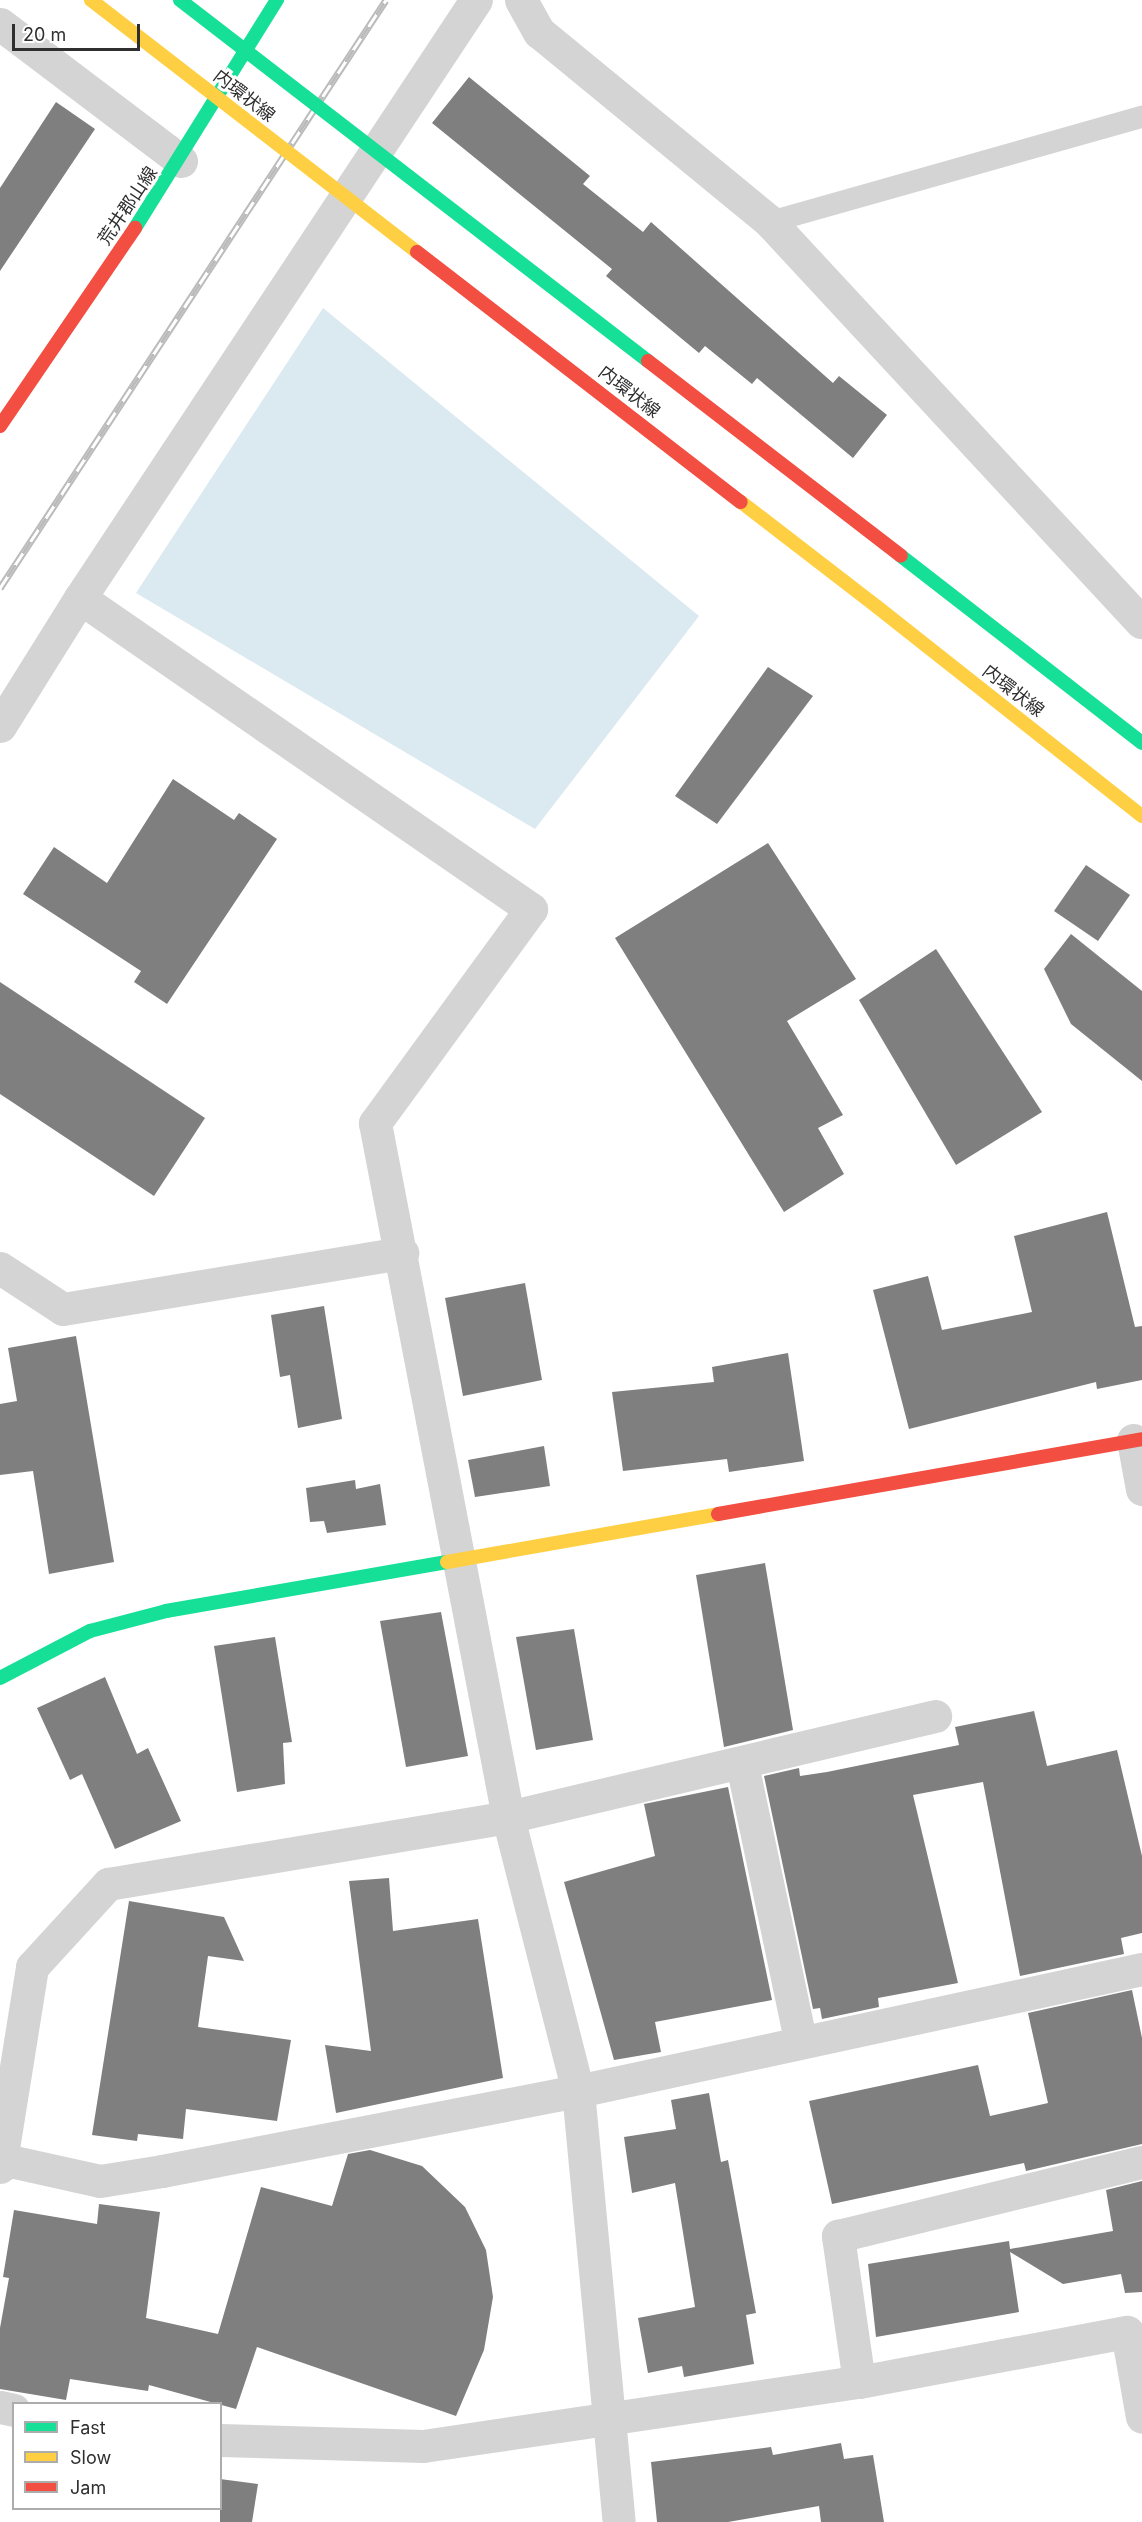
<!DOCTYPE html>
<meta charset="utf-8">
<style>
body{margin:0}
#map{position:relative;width:1142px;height:2522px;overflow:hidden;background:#fff;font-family:Inter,"Noto Sans JP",sans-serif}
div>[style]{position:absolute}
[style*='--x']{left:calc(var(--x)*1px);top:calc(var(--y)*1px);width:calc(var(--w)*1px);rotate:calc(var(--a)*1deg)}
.water>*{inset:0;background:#dbe9f0}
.building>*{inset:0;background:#7f7f7f}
.lane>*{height:22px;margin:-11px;padding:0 11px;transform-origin:11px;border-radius:11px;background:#d4d4d4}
.street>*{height:33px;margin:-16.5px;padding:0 16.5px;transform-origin:16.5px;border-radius:16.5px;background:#d4d4d4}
.fast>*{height:14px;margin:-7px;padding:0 7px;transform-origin:7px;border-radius:7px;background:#16e098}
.slow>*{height:14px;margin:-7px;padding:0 7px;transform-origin:7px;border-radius:7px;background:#ffcf43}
.jam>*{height:14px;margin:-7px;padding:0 7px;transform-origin:7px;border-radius:7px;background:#f24e42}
.rail>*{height:7px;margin-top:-3.5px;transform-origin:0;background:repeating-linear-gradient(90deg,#fff 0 14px,#bbb 0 28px);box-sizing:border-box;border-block:2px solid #bbb}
.fast-bridge>*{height:14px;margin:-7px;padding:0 7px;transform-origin:7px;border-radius:7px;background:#16e098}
.slow-bridge>*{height:14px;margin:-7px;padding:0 7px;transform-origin:7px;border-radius:7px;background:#ffcf43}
.jam-bridge>*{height:14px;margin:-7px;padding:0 7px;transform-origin:7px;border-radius:7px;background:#f24e42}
span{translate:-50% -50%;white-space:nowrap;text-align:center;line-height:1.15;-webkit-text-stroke:6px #fff;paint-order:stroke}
.street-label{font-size:18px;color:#2f2f2f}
.legend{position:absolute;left:12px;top:2402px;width:210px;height:108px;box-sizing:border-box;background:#fff;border:2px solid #acacac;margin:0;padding:8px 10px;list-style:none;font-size:18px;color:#2f2f2f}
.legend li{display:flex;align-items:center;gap:12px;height:30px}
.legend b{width:30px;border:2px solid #acacac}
.scale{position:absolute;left:12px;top:24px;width:128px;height:27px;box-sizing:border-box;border:3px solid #2f2f2f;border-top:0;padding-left:8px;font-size:18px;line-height:21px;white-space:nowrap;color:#2f2f2f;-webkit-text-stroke:4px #fff;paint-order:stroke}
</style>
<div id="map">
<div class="water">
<i style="clip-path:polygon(323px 308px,699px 616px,535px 829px,136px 593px)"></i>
</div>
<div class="building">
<i style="clip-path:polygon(469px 77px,590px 176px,583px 184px,643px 232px,651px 222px,833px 383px,839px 376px,887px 415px,853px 458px,757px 378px,752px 384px,705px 346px,699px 353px,606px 276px,612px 269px,432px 123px)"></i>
<i style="clip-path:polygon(56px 102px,95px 129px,0 271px,0 188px)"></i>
<i style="clip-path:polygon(768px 667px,813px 696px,717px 824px,675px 796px)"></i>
<i style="clip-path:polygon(173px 779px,234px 820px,239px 813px,277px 839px,167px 1004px,134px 982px,141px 971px,23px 894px,54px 847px,107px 883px)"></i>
<i style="clip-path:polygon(768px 843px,856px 979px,787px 1021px,843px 1115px,818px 1128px,844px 1174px,784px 1212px,615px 938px)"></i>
<i style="clip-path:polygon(1086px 865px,1130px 895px,1098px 941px,1054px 911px)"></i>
<i style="clip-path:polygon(1071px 934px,1142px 991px,1142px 1081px,1071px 1024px,1044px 969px)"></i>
<i style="clip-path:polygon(936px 949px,1042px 1112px,956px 1165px,859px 1000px)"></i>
<i style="clip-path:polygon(0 982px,205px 1118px,154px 1196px,0 1094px)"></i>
<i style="clip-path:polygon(1107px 1212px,1135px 1327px,1142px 1326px,1142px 1380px,1097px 1389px,1096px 1382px,909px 1429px,873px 1290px,928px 1276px,942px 1330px,1032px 1312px,1014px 1236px)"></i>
<i style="clip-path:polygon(525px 1283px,542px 1380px,463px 1396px,445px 1298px)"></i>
<i style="clip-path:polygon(324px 1306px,342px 1419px,298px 1428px,290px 1375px,280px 1377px,271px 1315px)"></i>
<i style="clip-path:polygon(76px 1336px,114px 1562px,49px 1574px,33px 1471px,0 1475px,0 1404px,17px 1401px,8px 1348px)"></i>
<i style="clip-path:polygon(788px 1353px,804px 1461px,729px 1472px,727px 1459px,623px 1471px,612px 1392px,714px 1382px,712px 1367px)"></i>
<i style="clip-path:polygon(544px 1446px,550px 1486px,475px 1497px,468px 1460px)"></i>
<i style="clip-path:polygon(355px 1480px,356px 1489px,380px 1484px,386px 1525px,327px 1533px,324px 1521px,310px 1522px,306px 1488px)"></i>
<i style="clip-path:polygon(765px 1563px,793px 1730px,724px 1747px,696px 1575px)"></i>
<i style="clip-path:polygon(441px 1612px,468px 1756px,406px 1767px,380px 1621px)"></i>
<i style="clip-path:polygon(574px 1629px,593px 1740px,536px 1750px,516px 1637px)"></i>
<i style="clip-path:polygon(275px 1637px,292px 1742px,283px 1743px,285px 1784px,237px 1792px,214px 1646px)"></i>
<i style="clip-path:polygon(105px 1677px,137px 1754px,148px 1748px,181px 1821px,115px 1849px,82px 1774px,70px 1780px,37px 1708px)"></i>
<i style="clip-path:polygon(1034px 1711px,1047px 1766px,1117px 1750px,1142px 1856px,1142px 1933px,1121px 1938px,1124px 1954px,1020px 1976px,983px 1782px,913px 1795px,958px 1983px,878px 1998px,879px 2007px,822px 2019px,820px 2008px,813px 2009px,764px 1776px,799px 1768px,800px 1776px,827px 1772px,959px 1745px,955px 1727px)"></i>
<i style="clip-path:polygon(728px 1787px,772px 2000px,655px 2022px,661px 2052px,614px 2060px,564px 1882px,655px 1856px,644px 1804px)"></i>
<i style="clip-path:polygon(389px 1878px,393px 1931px,478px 1919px,503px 2078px,336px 2113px,325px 2045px,371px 2051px,349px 1881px)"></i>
<i style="clip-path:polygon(129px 1901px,224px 1917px,244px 1961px,208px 1956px,198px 2027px,291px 2040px,277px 2121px,186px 2109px,183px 2139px,138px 2134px,137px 2141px,92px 2135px)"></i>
<i style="clip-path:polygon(1132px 1990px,1142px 2038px,1142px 2144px,1026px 2171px,1024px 2163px,832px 2204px,809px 2101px,978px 2065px,990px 2116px,1048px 2103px,1028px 2013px)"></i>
<i style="clip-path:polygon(709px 2093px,721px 2162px,728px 2160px,756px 2313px,746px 2315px,754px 2364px,684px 2377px,682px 2366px,648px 2373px,638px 2318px,695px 2307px,675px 2183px,632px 2193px,624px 2137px,676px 2129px,671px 2100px)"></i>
<i style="clip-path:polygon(370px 2150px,422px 2166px,465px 2207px,486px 2250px,493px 2297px,484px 2350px,456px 2416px,257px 2347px,236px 2409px,149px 2385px,148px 2391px,70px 2379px,66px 2400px,0 2389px,0 2328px,9px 2278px,3px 2277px,14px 2210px,97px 2224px,99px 2204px,160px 2212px,146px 2318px,218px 2334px,261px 2187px,332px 2206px,348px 2154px)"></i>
<i style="clip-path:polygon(1142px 2181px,1142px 2292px,1125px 2293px,1121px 2274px,1063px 2284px,1010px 2252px,1019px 2312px,876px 2337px,868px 2264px,1009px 2241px,1010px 2249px,1113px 2231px,1106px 2190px)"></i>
<i style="clip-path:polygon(841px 2443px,844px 2459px,873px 2455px,884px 2522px,821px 2522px,819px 2506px,728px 2522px,657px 2522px,651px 2462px,771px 2447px,773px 2455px)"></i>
<i style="clip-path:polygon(220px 2479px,258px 2484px,252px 2522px,220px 2522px)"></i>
</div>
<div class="lane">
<i style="--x:770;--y:222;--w:387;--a:-15.8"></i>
</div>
<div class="street">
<i style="--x:521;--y:0;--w:37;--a:61"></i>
<i style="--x:539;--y:32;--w:299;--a:39.4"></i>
<i style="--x:770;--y:222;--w:546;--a:47.15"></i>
<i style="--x:0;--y:24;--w:227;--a:37.1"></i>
<i style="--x:80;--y:598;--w:717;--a:-56.49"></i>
<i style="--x:0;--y:726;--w:151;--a:-58"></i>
<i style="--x:80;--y:598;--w:548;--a:34.59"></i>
<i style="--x:531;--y:909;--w:265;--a:126.1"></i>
<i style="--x:375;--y:1123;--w:707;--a:79.15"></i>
<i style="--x:508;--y:1817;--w:283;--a:75.7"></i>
<i style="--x:578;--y:2091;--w:433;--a:84.6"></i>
<i style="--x:0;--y:1268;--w:75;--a:33.1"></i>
<i style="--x:63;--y:1309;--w:344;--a:-9.4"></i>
<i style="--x:1133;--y:1440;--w:50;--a:79.6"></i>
<i style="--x:742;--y:1764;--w:282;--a:78.1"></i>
<i style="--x:1;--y:2159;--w:101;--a:12.5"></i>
<i style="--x:100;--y:2181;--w:63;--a:-9.2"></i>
<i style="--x:162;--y:2171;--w:424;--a:-10.9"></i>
<i style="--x:578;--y:2091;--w:577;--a:-12.21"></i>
<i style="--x:0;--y:2167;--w:203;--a:-80.9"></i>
<i style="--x:32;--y:1967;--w:113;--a:-47.5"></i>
<i style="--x:108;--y:1884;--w:406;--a:-9.5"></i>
<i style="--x:508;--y:1817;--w:439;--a:-13.3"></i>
<i style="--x:859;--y:2382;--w:148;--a:-98.2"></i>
<i style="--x:838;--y:2236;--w:313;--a:-13.7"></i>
<i style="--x:0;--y:2407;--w:14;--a:12"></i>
<i style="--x:220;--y:2440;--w:203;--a:1.7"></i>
<i style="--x:423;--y:2446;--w:441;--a:-8.4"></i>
<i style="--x:859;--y:2382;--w:273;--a:-10.6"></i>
<i style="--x:1127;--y:2332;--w:86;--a:80"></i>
</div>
<div class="fast">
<i style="--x:135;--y:228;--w:269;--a:-58.1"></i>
<i style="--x:901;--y:556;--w:305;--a:37.8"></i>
<i style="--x:0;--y:1678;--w:102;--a:-27.6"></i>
<i style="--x:90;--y:1631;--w:79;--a:-14.7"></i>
<i style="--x:166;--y:1611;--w:285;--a:-9.9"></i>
</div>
<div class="slow">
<i style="--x:876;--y:606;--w:339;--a:38.3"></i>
<i style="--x:447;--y:1562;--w:275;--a:-10"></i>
</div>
<div class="jam">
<i style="--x:0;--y:426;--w:240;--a:-55.7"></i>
<i style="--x:718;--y:1514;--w:431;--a:-10"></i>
</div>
<div class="rail">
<i style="--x:0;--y:588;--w:703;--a:-56.72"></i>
</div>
<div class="fast-bridge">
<i style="--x:180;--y:0;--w:591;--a:37.65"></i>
</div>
<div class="slow-bridge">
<i style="--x:91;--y:0;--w:412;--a:37.7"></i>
<i style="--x:741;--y:502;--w:170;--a:37.6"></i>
</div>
<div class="jam-bridge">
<i style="--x:417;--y:252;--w:409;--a:37.7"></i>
<i style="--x:648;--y:361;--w:319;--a:37.6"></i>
</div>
<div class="street-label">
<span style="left:244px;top:96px;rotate:38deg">内環状線</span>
<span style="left:128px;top:206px;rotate:-56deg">荒井郡山線</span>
<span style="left:629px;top:392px;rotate:38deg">内環状線</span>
<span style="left:1013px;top:691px;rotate:38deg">内環状線</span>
</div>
<ul class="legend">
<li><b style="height:8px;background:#16e098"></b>Fast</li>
<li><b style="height:8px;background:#ffcf43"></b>Slow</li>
<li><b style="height:8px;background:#f24e42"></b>Jam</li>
</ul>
<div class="scale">20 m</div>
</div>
